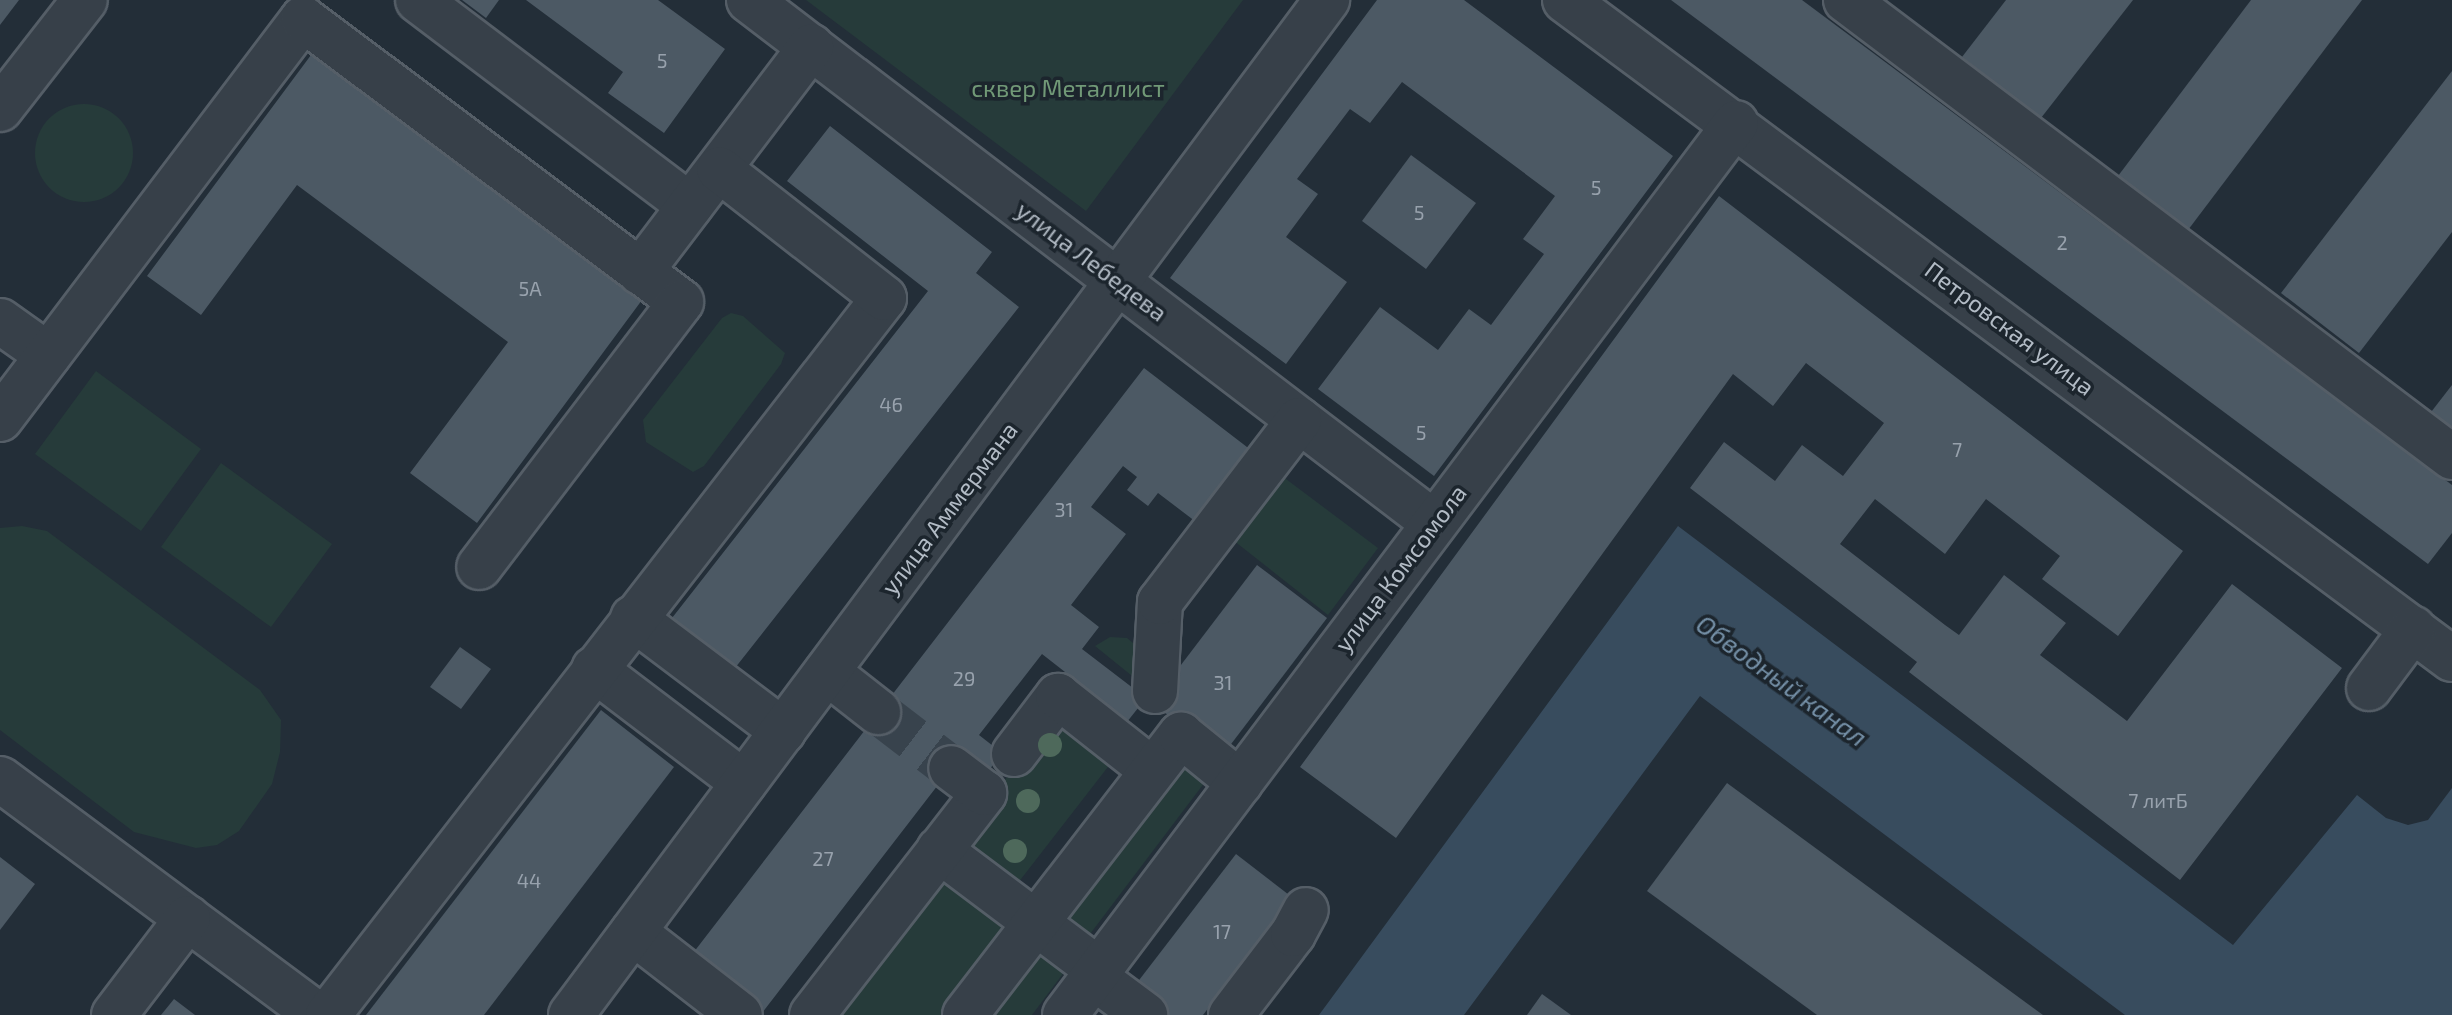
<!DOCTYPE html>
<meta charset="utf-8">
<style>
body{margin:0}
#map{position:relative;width:2452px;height:1015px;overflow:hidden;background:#232e38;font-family:"Exo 2",sans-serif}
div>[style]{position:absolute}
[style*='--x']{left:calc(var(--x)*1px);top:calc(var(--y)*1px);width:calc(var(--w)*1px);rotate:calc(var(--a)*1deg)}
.green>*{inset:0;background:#263b3a}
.round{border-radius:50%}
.water>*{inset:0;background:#384c5e}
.building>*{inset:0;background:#4c5964}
.minor-tunnel>*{height:44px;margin-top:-22px;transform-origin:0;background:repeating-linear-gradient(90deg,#38434d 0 44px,transparent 0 66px)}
.roads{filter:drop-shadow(2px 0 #555e67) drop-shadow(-2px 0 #555e67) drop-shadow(0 2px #555e67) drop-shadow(0 -2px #555e67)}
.minor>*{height:44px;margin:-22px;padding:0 22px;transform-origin:22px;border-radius:22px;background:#374049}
.trees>*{width:24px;height:24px;margin:-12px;border-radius:50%;background:#4e695b}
span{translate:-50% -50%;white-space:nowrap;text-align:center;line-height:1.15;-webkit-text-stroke:7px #1c252d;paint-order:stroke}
.number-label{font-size:20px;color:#98a2ad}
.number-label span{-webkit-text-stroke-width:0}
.park-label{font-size:24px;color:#719977}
.street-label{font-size:24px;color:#b2bbc5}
.water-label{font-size:26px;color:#748fa6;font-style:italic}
</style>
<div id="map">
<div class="green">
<i style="clip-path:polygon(806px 0,1243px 0,1086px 211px)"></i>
<i class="round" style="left:35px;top:104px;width:98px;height:98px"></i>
<i style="clip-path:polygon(731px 313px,743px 316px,785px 353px,781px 364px,704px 466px,693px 472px,646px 442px,643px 420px,722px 318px)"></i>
<i style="clip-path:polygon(96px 371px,201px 449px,141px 531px,35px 454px)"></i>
<i style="clip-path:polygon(221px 463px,332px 544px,271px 627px,161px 547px)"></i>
<i style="clip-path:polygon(1274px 470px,1378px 548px,1328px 615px,1224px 533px)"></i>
<i style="clip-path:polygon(22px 526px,47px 531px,260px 690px,281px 720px,280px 752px,272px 784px,239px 831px,217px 845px,196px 848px,134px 832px,0 730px,0 528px)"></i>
<i style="clip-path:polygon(1110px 637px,1127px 638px,1144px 652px,1142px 684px,1095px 646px)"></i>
<i style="clip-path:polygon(1060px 709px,1118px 754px,1014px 888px,956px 843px)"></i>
<i style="clip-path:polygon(1177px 754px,1208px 778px,1084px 942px,1053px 918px)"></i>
<i style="clip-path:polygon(939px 868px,1017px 929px,950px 1015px,824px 1015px)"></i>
<i style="clip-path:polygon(1033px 942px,1068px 967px,1032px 1015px,977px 1015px)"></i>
</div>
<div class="water">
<i style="clip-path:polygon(1678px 526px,2233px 945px,2357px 795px,2386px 818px,2408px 825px,2428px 820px,2452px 788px,2452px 1015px,2125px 1015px,1700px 696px,1464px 1015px,1319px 1015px)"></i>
</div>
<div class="building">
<i style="clip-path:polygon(0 0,19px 0,0 25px)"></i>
<i style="clip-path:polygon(462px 0,499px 0,486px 18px)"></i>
<i style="clip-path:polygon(526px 0,658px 0,725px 49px,664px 133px,608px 93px,623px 72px)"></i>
<i style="clip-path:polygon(1377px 0,1464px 0,1673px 156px,1434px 476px,1318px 389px,1380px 307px,1438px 350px,1469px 309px,1491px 325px,1544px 254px,1523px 239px,1555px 196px,1496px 152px,1402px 82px,1370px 123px,1350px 109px,1297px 179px,1318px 194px,1286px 237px,1347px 282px,1286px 364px,1170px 278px)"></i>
<i style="clip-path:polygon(1671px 0,1802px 0,2452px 485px,2452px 533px,2428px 564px)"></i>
<i style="clip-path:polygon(2006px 0,2133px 0,2041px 118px,1962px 57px)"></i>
<i style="clip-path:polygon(2251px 0,2362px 0,2188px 230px,2118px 176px)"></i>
<i style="clip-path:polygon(311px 55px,642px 300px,477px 523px,410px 473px,508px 342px,297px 185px,201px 315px,147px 276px)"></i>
<i style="clip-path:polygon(2452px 71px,2452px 232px,2359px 353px,2281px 293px)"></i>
<i style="clip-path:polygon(830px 126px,992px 252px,976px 273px,1019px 307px,735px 668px,672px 618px,928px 291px,787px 181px)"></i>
<i style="clip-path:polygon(1411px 155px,1476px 203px,1426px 269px,1362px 221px)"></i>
<i style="clip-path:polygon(1719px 196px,2183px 551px,2118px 636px,2042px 579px,2060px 556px,1986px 499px,1945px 554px,1875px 499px,1840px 544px,1945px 625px,1959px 635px,2004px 575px,2066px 623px,2040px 655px,2127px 721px,2232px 584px,2342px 668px,2180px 880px,1909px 672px,1917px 662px,1690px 488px,1724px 442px,1775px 481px,1802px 445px,1843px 476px,1884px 423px,1806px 363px,1773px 406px,1733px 374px,1396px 838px,1300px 767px)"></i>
<i style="clip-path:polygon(1144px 368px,1260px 457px,1204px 528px,1158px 493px,1148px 506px,1127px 490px,1137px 477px,1123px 466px,1091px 507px,1126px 534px,1071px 605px,1099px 627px,1082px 649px,1146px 698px,1119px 732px,1056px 683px,1065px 672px,1042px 654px,979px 735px,1002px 753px,983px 778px,958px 759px,762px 1013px,690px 957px)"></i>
<i style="clip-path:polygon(2452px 385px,2452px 435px,2428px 416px)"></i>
<i style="clip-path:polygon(1257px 565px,1327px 618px,1222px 756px,1152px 703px)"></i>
<i style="clip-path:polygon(460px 647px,491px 669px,461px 709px,430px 687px)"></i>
<i style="clip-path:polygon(601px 710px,674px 767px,484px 1015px,366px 1015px)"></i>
<i style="clip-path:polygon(1727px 783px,2043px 1015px,1817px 1015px,1647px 891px)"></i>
<i style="clip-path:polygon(1236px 854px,1293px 898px,1203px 1015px,1169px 1015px,1133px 988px)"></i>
<i style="clip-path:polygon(0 857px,35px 884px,0 930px)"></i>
<i style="clip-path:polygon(1542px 994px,1571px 1015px,1527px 1015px)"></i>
<i style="clip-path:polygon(174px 999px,195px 1015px,161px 1015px)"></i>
</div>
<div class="minor-tunnel">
<i style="--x:878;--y:712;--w:92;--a:37.5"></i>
</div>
<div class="roads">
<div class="minor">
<i style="--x:418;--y:0;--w:341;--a:37.1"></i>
<i style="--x:749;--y:0;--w:862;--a:37.36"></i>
<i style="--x:1565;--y:0;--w:1105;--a:36.61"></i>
<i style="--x:1846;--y:0;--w:759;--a:37.02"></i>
<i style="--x:0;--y:109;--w:138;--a:-52.1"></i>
<i style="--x:640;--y:272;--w:283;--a:-52.8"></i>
<i style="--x:0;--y:321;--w:59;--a:35.3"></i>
<i style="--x:0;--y:419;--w:502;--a:-52.86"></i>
<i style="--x:303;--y:19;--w:472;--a:36.8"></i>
<i style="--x:681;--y:302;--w:333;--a:127.3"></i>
<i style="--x:633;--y:618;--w:188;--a:37"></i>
<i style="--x:594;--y:669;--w:188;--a:37.2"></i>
<i style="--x:827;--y:672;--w:65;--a:38.1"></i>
<i style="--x:2369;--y:688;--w:74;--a:-53.3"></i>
<i style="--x:1155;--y:691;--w:89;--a:-86.8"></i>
<i style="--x:1160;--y:602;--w:229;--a:-52.6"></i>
<i style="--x:1014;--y:754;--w:73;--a:-52.8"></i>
<i style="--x:1058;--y:696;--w:120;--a:38.2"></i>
<i style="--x:0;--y:779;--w:396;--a:36.6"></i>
<i style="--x:939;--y:850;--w:200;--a:36.9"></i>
<i style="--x:633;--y:932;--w:135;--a:37.8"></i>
<i style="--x:1094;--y:977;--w:64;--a:36.7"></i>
<i style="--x:114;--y:1015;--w:122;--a:-52.7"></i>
<i style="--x:328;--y:1015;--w:907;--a:-52.21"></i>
<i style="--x:884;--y:298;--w:209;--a:-142"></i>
<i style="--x:571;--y:1015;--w:1266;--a:-53.32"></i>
<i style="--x:812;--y:1015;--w:281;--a:-52.2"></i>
<i style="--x:984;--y:793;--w:41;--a:-142.9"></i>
<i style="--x:965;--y:1015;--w:354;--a:-52.4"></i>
<i style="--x:1181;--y:735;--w:76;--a:39.1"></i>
<i style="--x:1065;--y:1015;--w:1116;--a:-53.05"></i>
<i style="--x:1231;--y:1015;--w:102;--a:-52.6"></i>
<i style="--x:1293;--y:934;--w:27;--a:-62"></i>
</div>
</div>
<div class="trees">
<i style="left:1050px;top:745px"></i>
<i style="left:1028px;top:801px"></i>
<i style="left:1015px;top:851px"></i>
</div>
<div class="number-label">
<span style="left:662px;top:60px">5</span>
<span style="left:1596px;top:187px">5</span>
<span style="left:1419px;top:212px">5</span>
<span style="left:2062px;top:242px">2</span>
<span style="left:530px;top:288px">5А</span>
<span style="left:891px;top:404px">46</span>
<span style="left:1421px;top:432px">5</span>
<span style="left:1957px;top:449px">7</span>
<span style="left:1064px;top:509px">31</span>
<span style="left:964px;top:678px">29</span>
<span style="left:1223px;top:682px">31</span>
<span style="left:2158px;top:800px">7 литБ</span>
<span style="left:823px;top:858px">27</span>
<span style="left:529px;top:880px">44</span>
<span style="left:1222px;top:931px">17</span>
</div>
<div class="park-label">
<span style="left:1068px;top:88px">сквер Металлист</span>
</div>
<div class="street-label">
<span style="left:1092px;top:261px;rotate:37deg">улица Лебедева</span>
<span style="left:2010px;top:328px;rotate:37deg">Петровская улица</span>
<span style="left:949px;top:508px;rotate:-53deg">улица Аммермана</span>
<span style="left:1400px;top:568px;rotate:-53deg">улица Комсомола</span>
</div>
<div class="water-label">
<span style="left:1782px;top:680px;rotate:36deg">Обводный канал</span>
</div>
</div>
